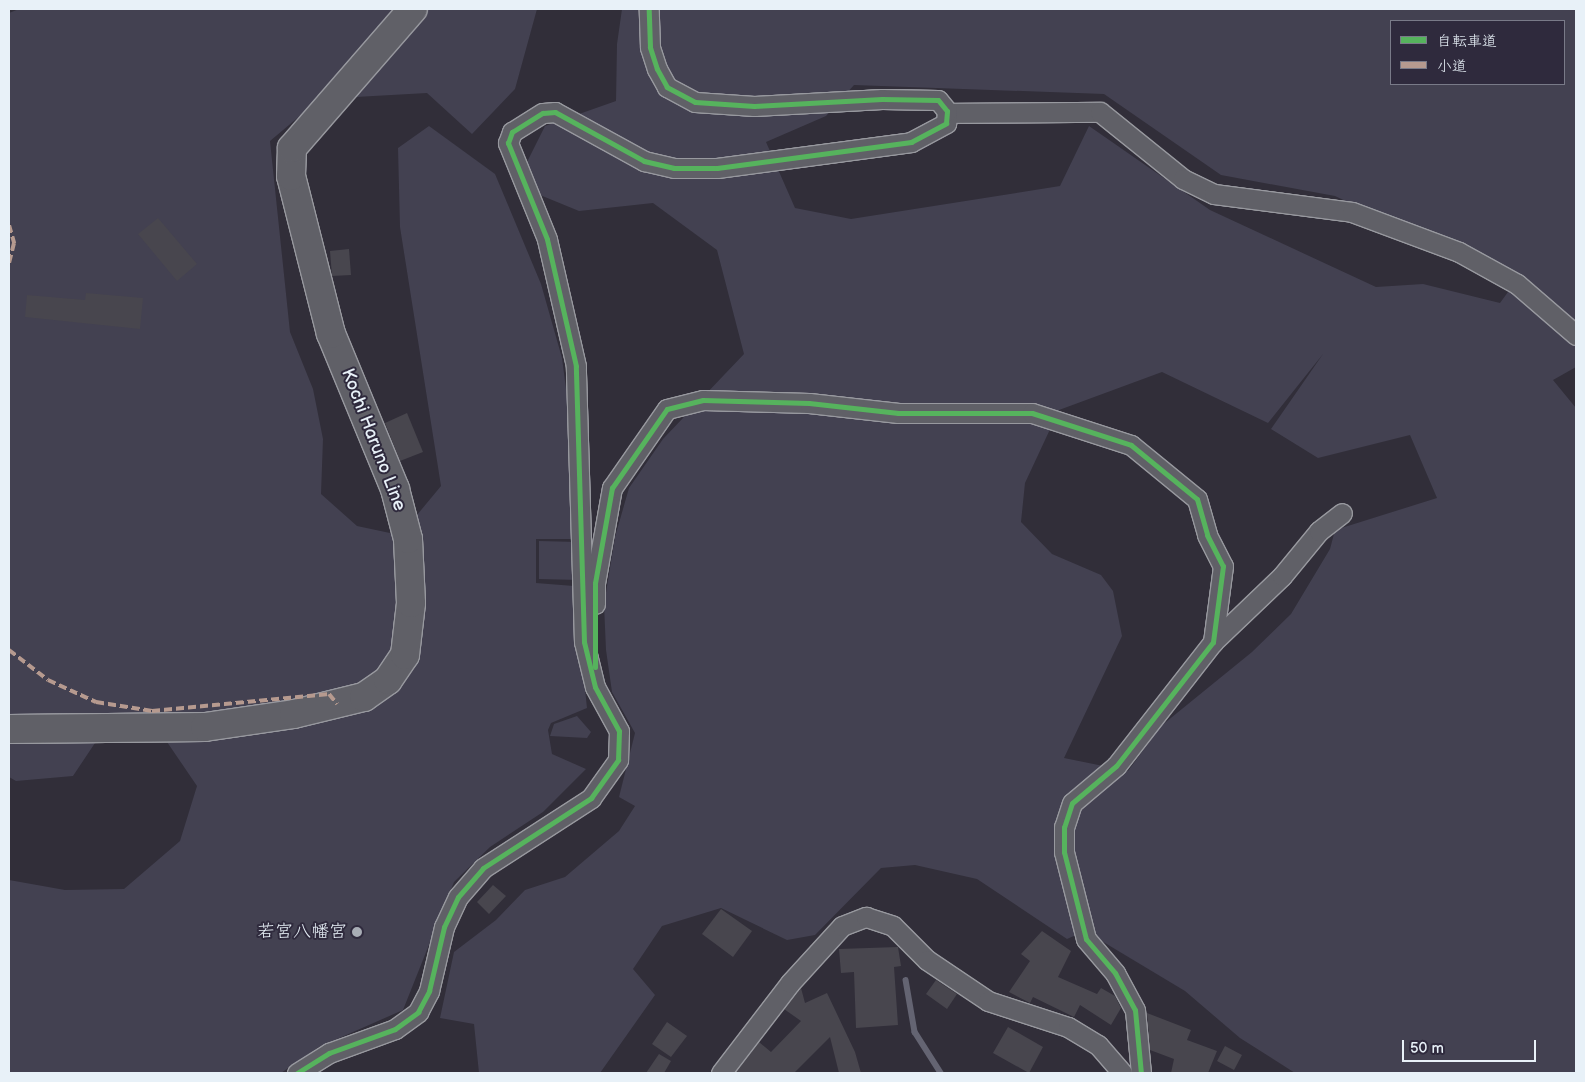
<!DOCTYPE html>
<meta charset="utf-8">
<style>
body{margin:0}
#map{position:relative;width:1585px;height:1082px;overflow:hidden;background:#312e39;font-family:"Balsamiq Sans","Klee One",sans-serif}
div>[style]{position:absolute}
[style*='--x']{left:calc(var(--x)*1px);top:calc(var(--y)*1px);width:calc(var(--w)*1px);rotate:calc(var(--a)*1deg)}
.green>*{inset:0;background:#434151}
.stream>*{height:5.5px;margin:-2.75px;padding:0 2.75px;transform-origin:2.75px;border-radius:2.75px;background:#646472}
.building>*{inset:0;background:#48464e}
.roads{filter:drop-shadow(1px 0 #98999f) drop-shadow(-1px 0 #98999f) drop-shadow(0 1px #98999f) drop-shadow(0 -1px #98999f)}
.street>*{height:19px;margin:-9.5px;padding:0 9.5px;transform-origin:9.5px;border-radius:9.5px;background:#606067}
.primary>*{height:28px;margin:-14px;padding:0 14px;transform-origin:14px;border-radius:14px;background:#606067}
.quiet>*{height:4px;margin-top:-2px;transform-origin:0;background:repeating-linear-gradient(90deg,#b69a8f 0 8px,transparent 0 12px)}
.cycleway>*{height:5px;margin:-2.5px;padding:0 2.5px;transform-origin:2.5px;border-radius:2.5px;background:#56b35d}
.dots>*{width:14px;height:14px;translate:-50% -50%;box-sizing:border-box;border:2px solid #2f2a3d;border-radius:50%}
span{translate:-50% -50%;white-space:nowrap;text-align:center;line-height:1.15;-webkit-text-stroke:4px #2f2a3d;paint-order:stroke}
.street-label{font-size:18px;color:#e8f1f8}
.poi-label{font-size:18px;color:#e8f1f8}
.right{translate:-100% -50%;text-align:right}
.frame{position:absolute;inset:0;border:10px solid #e8f1f8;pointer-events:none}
.legend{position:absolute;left:1390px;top:20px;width:175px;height:65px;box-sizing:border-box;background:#2f2a3d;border:1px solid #797a88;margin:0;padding:6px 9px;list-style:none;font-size:15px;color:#e8f1f8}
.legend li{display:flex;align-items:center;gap:10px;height:25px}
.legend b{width:25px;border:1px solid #797a88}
.scale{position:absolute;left:1402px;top:1040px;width:134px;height:22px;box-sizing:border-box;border:2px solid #e8f1f8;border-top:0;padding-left:6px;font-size:15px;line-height:18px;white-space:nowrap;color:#e8f1f8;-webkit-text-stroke:4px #2f2a3d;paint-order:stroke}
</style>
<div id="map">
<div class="green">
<i style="clip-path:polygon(19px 9px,537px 9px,515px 89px,472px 134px,427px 93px,320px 99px,270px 141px,290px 332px,313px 389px,323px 439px,321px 494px,357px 526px,390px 533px,407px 527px,441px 486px,400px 227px,398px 148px,429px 126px,495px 174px,541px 284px,562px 358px,572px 435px,578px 539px,536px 539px,536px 583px,574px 586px,587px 708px,551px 723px,548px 730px,552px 754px,586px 769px,543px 812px,490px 847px,454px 882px,403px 1010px,319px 1047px,281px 1073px,9px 1073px,9px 880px,65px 890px,124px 889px,180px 841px,197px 786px,165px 739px,109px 722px,73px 776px,16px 781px,9px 777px,9px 13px)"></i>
<i style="clip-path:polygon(evenodd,622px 9px,1576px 9px,1576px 367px,1553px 380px,1576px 408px,1576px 1073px,1295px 1073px,1240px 1038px,1185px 991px,1085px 931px,1067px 939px,977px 879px,915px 865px,881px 868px,815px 935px,787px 940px,721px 908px,662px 926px,633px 969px,655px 995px,600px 1073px,479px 1073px,474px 1024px,440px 1018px,454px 952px,496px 920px,525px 890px,565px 877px,619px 831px,635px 806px,619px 797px,635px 733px,612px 692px,606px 650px,604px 605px,615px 537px,629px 488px,663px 439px,744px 354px,717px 250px,653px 203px,579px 211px,540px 195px,525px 166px,545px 126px,616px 101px,617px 44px,622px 9px,1391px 21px,1564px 21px,1564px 84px,1391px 84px,1391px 21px,622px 9px,854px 85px,1104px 94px,1221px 175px,1335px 196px,1516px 281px,1500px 303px,1423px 284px,1376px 287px,1210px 210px,1089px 126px,1060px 186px,851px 219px,795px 208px,766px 142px,826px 116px,854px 85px,622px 9px,1323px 354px,1271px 429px,1318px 458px,1410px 435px,1437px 498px,1335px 530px,1330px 549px,1291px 614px,1252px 652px,1161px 726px,1128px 771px,1064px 758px,1122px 636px,1113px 591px,1101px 575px,1052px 554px,1021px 522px,1025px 483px,1059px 410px,1162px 372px,1268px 423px,1323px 354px)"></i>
<i style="clip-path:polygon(539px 541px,578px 542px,579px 580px,539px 579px)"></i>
<i style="clip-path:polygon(577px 716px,591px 732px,587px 738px,550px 736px,554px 724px)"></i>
</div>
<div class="stream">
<i style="--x:906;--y:980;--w:53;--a:80.2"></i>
<i style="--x:915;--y:1032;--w:49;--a:57.6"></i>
</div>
<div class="building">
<i style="clip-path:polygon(158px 218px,197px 264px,177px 281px,138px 234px)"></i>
<i style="clip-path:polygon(349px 249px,351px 275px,332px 276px,330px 251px)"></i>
<i style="clip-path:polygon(86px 293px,143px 298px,140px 329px,25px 317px,27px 295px,85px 300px)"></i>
<i style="clip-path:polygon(407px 413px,423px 452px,400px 461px,385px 423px)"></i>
<i style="clip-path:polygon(493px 885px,506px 896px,489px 914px,477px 902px)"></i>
<i style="clip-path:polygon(721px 909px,752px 931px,733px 957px,702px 934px)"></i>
<i style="clip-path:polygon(1042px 931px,1071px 951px,1058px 977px,1097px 994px,1101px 988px,1115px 996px,1121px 1008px,1111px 1025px,1080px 1005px,1074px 1017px,1033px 997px,1030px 1003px,1009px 992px,1030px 961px,1021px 954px)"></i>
<i style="clip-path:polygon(898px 947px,901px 966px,894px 967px,898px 1025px,856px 1028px,854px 972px,841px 973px,839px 949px)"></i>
<i style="clip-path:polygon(936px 980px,957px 994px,947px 1009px,926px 994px)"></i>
<i style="clip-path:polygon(801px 988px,805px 1003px,827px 993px,855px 1052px,861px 1073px,839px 1073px,830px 1037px,794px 1073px,735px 1073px,759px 1042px,771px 1052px,801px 1021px,784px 1009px)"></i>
<i style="clip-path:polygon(1147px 1013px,1191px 1030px,1187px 1040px,1217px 1051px,1208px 1073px,1171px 1073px,1174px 1059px,1150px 1050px)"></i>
<i style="clip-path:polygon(667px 1022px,687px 1036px,671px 1057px,652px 1044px)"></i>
<i style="clip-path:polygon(1008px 1027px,1043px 1047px,1029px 1073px,993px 1053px)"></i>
<i style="clip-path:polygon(1225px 1046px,1242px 1055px,1234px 1070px,1217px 1061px)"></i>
<i style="clip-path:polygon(659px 1054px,671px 1061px,664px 1073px,646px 1073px)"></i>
</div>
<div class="roads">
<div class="street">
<i style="--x:947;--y:113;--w:153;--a:-0.4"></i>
<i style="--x:1100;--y:112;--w:107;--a:38.9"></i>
<i style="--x:1183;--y:179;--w:34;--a:26"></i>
<i style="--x:1214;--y:194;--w:139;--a:7.4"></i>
<i style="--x:1352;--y:212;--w:114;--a:20.5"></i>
<i style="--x:1459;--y:252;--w:66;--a:28.9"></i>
<i style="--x:1517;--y:284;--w:78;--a:40.8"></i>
<i style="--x:595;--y:604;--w:21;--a:-90"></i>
<i style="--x:595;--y:583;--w:97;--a:-79.9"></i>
<i style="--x:612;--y:488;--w:96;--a:-55.2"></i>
<i style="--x:667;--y:409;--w:37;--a:-14"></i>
<i style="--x:703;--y:400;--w:106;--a:1.6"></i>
<i style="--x:809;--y:403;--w:90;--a:6.4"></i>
<i style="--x:898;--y:413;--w:134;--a:0"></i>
<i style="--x:1032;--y:413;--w:104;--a:17.9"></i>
<i style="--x:1131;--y:445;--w:85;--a:39.3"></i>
<i style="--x:1197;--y:499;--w:37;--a:74"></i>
<i style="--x:1207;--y:535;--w:35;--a:63"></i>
<i style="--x:1223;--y:566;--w:77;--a:97.5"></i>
<i style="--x:1213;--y:642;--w:157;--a:128"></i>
<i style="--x:1116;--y:766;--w:57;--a:139.9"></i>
<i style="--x:1072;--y:803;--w:25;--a:108"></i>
<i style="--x:1064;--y:827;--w:25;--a:90"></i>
<i style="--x:1064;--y:852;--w:90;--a:75.8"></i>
<i style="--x:1086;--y:939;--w:45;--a:49.5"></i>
<i style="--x:1115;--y:973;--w:42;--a:61.6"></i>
<i style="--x:1135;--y:1010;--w:63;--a:84.6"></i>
<i style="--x:1213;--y:642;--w:95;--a:-43.7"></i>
<i style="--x:1282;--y:576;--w:58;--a:-50.6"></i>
<i style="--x:1319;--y:531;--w:29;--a:-38"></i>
<i style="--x:297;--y:1073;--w:38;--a:-32"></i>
<i style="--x:329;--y:1053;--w:70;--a:-20"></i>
<i style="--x:395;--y:1029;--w:29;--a:-36"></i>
<i style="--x:418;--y:1012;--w:24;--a:-62"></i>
<i style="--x:429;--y:991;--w:66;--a:-76.8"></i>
<i style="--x:444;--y:927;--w:33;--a:-65"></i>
<i style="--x:458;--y:897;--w:38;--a:-49"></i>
<i style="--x:483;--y:868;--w:129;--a:-32.9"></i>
<i style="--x:591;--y:798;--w:47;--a:-54.6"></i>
<i style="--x:618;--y:760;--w:29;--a:-88"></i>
<i style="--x:619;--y:731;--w:50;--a:-118.6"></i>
<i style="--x:595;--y:687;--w:46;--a:-103.7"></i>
<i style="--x:584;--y:642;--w:276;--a:-91.7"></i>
<i style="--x:576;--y:366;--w:130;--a:-102.9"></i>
<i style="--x:547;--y:239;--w:104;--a:-112.1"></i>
<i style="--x:508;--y:143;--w:12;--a:-70"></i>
<i style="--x:512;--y:132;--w:36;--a:-32"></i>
<i style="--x:543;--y:113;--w:12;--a:-5"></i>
<i style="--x:555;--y:112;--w:102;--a:28.8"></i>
<i style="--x:644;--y:161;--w:31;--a:13"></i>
<i style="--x:674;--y:168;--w:43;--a:0"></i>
<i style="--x:717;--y:168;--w:196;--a:-7.6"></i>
<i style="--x:911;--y:142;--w:40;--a:-28"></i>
<i style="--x:946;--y:123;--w:12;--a:-85"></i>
<i style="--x:947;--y:111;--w:14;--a:-129"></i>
<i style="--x:938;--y:100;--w:56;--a:-179"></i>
<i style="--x:882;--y:99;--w:128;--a:176.9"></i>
<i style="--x:754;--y:106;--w:59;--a:-176.1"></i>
<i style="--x:695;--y:102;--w:32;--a:-152"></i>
<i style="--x:667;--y:87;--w:21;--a:-119"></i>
<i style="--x:657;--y:69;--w:23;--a:-108"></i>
<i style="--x:650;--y:47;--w:38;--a:-92"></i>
<i style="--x:721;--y:1073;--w:113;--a:-52.5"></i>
<i style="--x:790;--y:983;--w:77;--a:-47.6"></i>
<i style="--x:842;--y:926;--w:26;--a:-21"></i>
<i style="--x:866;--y:917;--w:28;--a:18"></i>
<i style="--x:893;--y:926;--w:48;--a:45"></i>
<i style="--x:927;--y:960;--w:73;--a:33.9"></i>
<i style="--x:988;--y:1001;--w:84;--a:18"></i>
<i style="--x:1068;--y:1027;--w:35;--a:31"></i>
<i style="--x:1098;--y:1045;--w:37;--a:49"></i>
</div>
<div class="primary">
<i style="--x:9;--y:729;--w:196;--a:-0.6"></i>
<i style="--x:205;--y:727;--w:90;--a:-8.3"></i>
<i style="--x:294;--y:714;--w:72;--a:-13.7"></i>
<i style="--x:364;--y:697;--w:29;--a:-35"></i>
<i style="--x:388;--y:680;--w:30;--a:-56"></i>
<i style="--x:405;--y:655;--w:52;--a:-83.4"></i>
<i style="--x:411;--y:603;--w:64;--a:-92.7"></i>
<i style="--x:408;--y:539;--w:52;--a:-104.6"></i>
<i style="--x:395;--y:489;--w:168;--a:-112.4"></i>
<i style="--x:331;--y:334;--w:163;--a:-104.2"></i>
<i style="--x:291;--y:176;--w:28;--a:-88"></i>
<i style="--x:292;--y:148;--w:184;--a:-49"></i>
</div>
</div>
<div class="quiet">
<i style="--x:9;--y:225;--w:19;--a:74"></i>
<i style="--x:14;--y:243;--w:21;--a:104"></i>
<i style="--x:9;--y:650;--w:49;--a:37.6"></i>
<i style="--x:48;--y:680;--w:53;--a:24.6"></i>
<i style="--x:96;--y:702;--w:57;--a:9.1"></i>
<i style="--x:152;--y:711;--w:178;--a:-5.5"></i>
<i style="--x:329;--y:694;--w:13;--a:51"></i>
</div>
<div class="cycleway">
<i style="--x:595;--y:667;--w:84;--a:-90"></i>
<i style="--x:595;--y:583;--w:97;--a:-79.9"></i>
<i style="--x:612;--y:488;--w:96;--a:-55.2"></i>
<i style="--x:667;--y:409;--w:37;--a:-14"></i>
<i style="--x:703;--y:400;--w:106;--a:1.6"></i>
<i style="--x:809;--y:403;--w:90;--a:6.4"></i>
<i style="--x:898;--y:413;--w:134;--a:0"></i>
<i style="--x:1032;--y:413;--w:104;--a:17.9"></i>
<i style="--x:1131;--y:445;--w:85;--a:39.3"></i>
<i style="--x:1197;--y:499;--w:37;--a:74"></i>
<i style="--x:1207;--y:535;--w:35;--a:63"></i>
<i style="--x:1223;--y:566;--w:77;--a:97.5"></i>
<i style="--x:1213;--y:642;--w:157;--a:128"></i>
<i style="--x:1116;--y:766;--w:57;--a:139.9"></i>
<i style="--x:1072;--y:803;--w:25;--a:108"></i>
<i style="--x:1064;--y:827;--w:25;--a:90"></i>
<i style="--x:1064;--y:852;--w:90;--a:75.8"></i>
<i style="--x:1086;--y:939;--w:45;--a:49.5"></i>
<i style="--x:1115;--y:973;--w:42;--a:61.6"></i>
<i style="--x:1135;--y:1010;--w:63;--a:84.6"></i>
<i style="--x:297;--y:1073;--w:38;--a:-32"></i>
<i style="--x:329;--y:1053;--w:70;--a:-20"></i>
<i style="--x:395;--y:1029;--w:29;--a:-36"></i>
<i style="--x:418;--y:1012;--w:24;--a:-62"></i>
<i style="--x:429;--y:991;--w:66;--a:-76.8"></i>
<i style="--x:444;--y:927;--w:33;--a:-65"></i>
<i style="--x:458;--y:897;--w:38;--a:-49"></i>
<i style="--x:483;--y:868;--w:129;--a:-32.9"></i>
<i style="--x:591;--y:798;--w:47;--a:-54.6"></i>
<i style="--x:618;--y:760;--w:29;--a:-88"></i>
<i style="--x:619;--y:731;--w:50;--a:-118.6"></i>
<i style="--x:595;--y:687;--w:46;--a:-103.7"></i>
<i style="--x:584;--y:642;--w:276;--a:-91.7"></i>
<i style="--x:576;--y:366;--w:130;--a:-102.9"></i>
<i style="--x:547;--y:239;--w:104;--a:-112.1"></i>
<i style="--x:508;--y:143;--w:12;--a:-70"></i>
<i style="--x:512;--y:132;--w:36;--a:-32"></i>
<i style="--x:543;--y:113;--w:12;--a:-5"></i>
<i style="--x:555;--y:112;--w:102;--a:28.8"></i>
<i style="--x:644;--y:161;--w:31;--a:13"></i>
<i style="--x:674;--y:168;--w:43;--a:0"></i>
<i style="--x:717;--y:168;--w:196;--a:-7.6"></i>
<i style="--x:911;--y:142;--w:40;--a:-28"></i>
<i style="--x:946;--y:123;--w:12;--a:-85"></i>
<i style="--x:947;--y:111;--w:14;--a:-129"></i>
<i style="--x:938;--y:100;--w:56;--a:-179"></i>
<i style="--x:882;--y:99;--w:128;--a:176.9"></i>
<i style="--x:754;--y:106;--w:59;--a:-176.1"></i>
<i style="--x:695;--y:102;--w:32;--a:-152"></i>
<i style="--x:667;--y:87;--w:21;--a:-119"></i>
<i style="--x:657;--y:69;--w:23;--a:-108"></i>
<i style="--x:650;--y:47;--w:38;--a:-92"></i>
</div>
<div class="dots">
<i style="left:357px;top:932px;background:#a8adb5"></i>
</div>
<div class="street-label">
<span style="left:373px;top:440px;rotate:69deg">Kochi Haruno Line</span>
</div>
<div class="poi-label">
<span class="right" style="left:347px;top:932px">若宮八幡宮</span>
</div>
<div class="frame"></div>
<ul class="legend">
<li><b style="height:6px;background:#56b35d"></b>自転車道</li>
<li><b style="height:6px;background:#b69a8f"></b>小道</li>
</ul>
<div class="scale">50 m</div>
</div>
